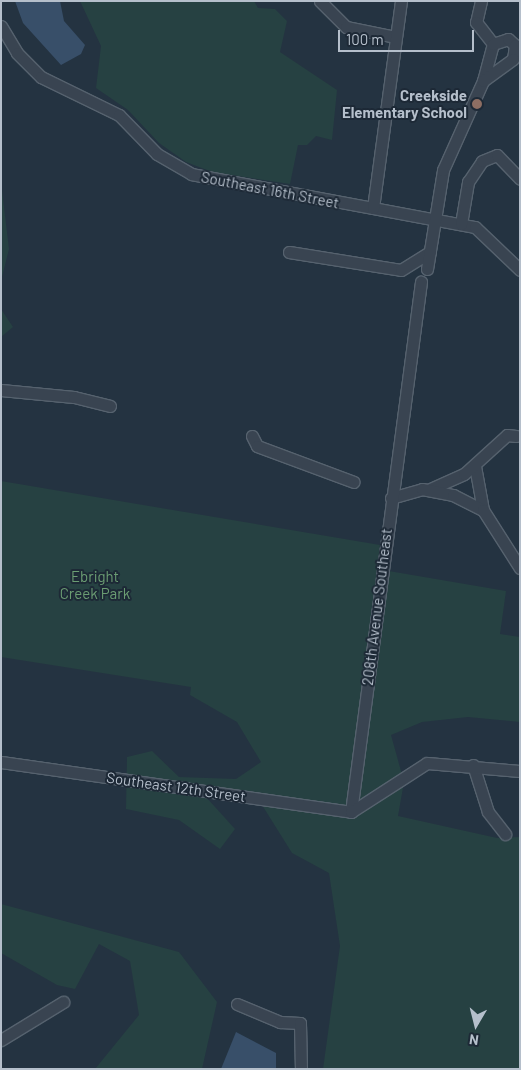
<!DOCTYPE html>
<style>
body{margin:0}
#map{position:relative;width:521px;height:1070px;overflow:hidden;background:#243341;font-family:Barlow,sans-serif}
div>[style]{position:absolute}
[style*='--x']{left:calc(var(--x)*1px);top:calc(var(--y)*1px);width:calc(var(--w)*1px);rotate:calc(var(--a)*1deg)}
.green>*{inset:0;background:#264142}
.water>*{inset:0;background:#384f69}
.roads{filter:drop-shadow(1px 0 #56626e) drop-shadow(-1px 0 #56626e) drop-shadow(0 1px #56626e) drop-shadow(0 -1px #56626e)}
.minor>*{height:11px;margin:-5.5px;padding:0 5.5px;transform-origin:5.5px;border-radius:5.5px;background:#394451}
.dots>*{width:14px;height:14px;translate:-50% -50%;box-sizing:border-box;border:2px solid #1d2936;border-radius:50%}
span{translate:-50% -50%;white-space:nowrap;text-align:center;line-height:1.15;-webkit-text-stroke:4px #1d2936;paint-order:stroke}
.poi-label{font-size:15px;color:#b5bfcb;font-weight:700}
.right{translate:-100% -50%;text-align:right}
.street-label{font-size:15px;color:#b5bfcb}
.park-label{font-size:15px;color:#6b9d73}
.frame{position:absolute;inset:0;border:2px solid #b5bfcb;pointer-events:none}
.north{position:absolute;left:451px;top:1000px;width:50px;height:50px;-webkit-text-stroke:4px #1d2936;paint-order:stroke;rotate:188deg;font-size:14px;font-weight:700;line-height:20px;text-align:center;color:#b5bfcb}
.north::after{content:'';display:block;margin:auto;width:18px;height:22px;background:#b5bfcb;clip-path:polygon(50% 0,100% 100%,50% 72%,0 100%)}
.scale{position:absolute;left:338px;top:30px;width:136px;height:22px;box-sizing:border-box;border:2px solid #b5bfcb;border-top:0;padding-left:6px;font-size:15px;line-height:18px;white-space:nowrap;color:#b5bfcb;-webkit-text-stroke:4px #1d2936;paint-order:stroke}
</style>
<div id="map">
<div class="green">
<i style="clip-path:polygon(80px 1px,254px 1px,258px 8px,275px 9px,287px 21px,280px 52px,337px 90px,332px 140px,316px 136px,307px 145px,298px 145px,290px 184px,212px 172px,186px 162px,159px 143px,128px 110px,96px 88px,101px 46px)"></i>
<i style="clip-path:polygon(1px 182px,9px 249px,1px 281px)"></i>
<i style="clip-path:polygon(1px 309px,13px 327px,1px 337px)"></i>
<i style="clip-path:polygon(1px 481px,380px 545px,377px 569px,506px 591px,500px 634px,520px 637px,520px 722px,468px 717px,422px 722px,391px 735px,404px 782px,398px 816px,497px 838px,520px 837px,520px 1069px,323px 1069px,340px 946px,329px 873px,292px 853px,262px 805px,206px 797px,235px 829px,220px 849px,179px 820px,126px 809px,127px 757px,152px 751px,179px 777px,236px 779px,261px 762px,237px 722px,190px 695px,191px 687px,1px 657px)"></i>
<i style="clip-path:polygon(1px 904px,179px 952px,217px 1002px,202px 1069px,95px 1069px,139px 1015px,130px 961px,99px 944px,75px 989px,57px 985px,1px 953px)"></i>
</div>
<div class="water">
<i style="clip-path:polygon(15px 1px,60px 1px,64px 21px,85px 45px,81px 54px,61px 65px,23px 23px)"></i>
<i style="clip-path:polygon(236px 1032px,276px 1053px,276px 1069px,221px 1069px)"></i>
</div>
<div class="roads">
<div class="minor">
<i style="--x:320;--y:1;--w:37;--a:45"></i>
<i style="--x:346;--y:27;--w:50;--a:11.5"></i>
<i style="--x:481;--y:1;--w:22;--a:103"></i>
<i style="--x:476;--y:22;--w:28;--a:52"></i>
<i style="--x:1;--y:26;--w:31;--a:59"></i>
<i style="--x:17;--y:53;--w:34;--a:45"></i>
<i style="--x:41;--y:77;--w:87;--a:26"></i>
<i style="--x:119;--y:115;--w:54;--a:45.7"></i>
<i style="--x:157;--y:154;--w:39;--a:30"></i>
<i style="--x:191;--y:174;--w:289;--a:10.6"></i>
<i style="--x:475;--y:227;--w:62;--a:43.7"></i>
<i style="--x:373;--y:208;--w:209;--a:-82.3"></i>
<i style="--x:461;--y:224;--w:43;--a:-80.5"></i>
<i style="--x:468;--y:182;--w:25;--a:-56"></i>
<i style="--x:482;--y:161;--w:16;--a:-22"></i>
<i style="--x:497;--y:155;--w:33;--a:46"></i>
<i style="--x:289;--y:252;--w:113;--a:9.1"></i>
<i style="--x:401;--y:270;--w:34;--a:-32"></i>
<i style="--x:427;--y:269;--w:100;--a:-80.8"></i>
<i style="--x:443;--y:170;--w:98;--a:-65.8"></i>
<i style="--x:483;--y:81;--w:38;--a:-75"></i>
<i style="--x:493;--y:44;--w:16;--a:-18"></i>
<i style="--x:508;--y:39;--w:9;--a:41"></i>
<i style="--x:515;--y:45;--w:14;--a:98"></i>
<i style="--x:513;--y:59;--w:37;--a:144"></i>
<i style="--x:1;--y:390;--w:73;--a:5.5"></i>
<i style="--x:74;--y:397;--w:37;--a:14"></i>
<i style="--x:252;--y:436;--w:11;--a:63"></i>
<i style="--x:257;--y:446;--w:103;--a:20.4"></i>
<i style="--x:475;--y:466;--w:45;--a:79.7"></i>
<i style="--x:428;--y:490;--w:39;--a:-24"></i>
<i style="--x:464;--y:474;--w:58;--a:-42.2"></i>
<i style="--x:507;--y:435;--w:9;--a:6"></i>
<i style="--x:391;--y:498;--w:32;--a:-16"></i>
<i style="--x:422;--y:489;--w:32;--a:11"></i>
<i style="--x:453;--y:495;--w:34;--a:27"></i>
<i style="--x:483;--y:510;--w:69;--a:57.5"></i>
<i style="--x:1;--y:762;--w:354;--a:8.1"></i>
<i style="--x:473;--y:765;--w:49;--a:72.3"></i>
<i style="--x:488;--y:812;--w:28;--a:52"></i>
<i style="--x:351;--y:812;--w:535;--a:-82.48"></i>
<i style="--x:351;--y:812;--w:90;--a:-32.8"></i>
<i style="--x:427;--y:763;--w:93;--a:4.9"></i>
<i style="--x:237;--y:1004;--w:47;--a:22.7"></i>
<i style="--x:280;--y:1022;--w:20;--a:3"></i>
<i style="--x:300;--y:1023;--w:46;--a:88.8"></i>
<i style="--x:1;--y:1040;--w:73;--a:-31.5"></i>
</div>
</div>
<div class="dots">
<i style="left:477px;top:104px;background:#8d6e63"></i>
</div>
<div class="poi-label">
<span class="right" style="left:467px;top:104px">Creekside<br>Elementary School</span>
</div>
<div class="street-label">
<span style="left:270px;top:190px;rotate:11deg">Southeast 16th Street</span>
<span style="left:377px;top:607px;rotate:-83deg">208th Avenue Southeast</span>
<span style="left:176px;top:787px;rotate:8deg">Southeast 12th Street</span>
</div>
<div class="park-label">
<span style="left:95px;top:585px">Ebright<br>Creek Park</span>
</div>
<div class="frame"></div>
<div class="north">N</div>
<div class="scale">100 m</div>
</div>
